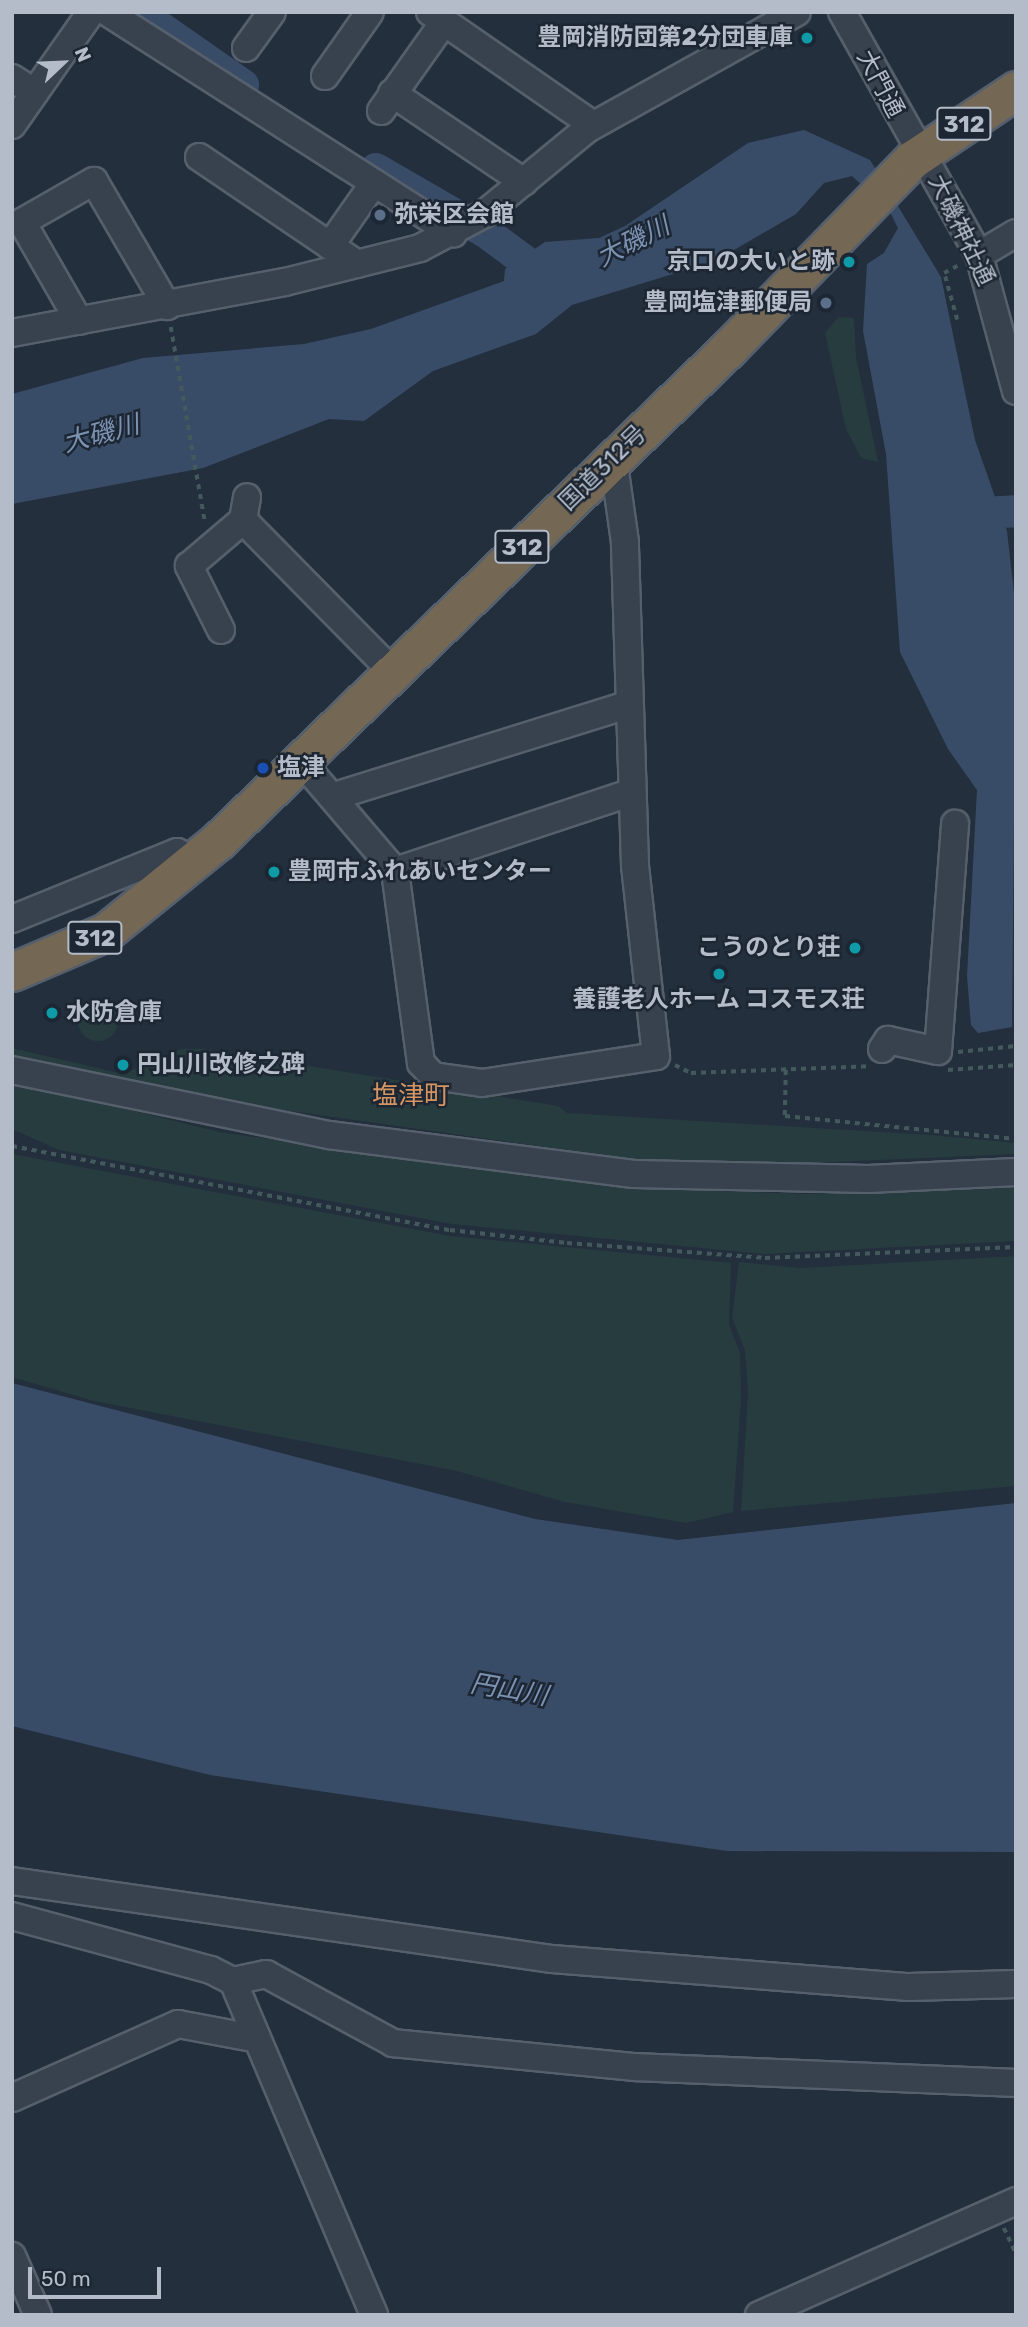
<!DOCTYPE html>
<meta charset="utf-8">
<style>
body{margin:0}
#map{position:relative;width:1028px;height:2327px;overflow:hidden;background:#242f3e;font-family:Rubik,"Noto Sans JP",sans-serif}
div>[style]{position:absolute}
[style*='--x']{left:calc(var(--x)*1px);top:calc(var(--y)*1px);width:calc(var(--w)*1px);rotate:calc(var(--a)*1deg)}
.green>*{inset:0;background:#263c3f}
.round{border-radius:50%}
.water>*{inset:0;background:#394c67}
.river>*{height:32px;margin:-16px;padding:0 16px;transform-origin:16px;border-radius:16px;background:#394c67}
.path>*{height:3.5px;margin-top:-1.75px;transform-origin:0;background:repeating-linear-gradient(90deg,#44595c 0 5px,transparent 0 10px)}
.roads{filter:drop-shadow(2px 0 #565f6c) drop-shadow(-2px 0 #565f6c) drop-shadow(0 2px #565f6c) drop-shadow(0 -2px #565f6c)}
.minor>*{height:26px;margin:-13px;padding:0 13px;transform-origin:13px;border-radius:13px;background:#38414e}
.highway>*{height:37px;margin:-18.5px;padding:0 18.5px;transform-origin:18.5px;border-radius:18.5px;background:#746855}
.dots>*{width:19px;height:19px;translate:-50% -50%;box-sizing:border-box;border:4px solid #1d2633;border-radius:50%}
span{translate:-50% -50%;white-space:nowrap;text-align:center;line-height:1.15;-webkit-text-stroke:5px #1d2633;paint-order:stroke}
.shield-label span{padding:2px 5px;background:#1d2633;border:2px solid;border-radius:5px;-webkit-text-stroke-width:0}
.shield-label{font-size:23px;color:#b4bcc9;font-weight:700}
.poi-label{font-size:24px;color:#b4bcc9;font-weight:700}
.right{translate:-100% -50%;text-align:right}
.left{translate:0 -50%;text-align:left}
.street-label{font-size:24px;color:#b4bcc9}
.water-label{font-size:26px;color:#7c92b1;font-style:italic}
.neighbourhood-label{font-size:26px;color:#d59563}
.frame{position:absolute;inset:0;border:14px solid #b4bcc9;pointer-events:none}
.north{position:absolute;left:28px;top:28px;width:70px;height:70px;-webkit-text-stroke:5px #1d2633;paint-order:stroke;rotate:67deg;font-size:19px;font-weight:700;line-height:28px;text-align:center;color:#b4bcc9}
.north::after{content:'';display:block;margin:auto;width:24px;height:32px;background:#b4bcc9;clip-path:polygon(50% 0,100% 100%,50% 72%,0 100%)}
.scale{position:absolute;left:28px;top:2267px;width:133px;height:32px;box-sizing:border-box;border:4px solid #b4bcc9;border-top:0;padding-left:9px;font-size:21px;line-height:24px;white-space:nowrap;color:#b4bcc9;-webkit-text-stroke:5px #1d2633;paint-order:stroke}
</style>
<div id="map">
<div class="green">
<i style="clip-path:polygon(838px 317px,854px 318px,856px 357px,878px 462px,861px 458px,846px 429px,825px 333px)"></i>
<i class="round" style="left:78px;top:1001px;width:40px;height:40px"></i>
<i style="clip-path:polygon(12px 1048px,123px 1074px,181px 1049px,203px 1049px,558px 1106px,567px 1113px,931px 1135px,1016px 1143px,1016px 1154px,812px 1163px,631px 1159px,220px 1101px,12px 1057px)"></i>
<i style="clip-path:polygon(12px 1081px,219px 1132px,614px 1187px,805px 1194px,1016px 1186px,1016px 1241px,765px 1254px,452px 1224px,59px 1150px,12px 1129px)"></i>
<i style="clip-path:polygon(12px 1154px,450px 1236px,731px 1263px,729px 1325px,740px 1353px,741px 1399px,733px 1512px,686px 1523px,565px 1502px,457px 1471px,94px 1401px,12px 1377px)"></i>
<i style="clip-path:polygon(1016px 1256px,1016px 1486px,741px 1511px,748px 1393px,745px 1350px,732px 1318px,739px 1262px,800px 1268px)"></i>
</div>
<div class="water">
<i style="clip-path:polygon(804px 130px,870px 160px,941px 277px,975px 440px,1007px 531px,1016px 611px,1012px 1027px,978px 1033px,971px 1025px,967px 976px,977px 790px,948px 749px,900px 652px,886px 454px,863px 331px,867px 264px,884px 253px,898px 228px,889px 210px,852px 176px,824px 183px,796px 214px,715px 261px,572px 305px,536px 334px,433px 371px,364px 421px,329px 419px,203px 468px,12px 504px,12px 394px,143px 358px,304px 344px,371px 329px,504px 281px,505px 269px,545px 242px,599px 238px,625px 226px,748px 143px)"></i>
<i style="clip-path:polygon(12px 1383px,535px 1519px,678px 1540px,1016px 1503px,1016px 1852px,727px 1851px,210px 1775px,12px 1726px)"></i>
</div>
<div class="river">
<i style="--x:138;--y:12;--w:128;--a:34.8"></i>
<i style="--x:376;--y:169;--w:128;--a:30"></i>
<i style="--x:487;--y:233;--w:82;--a:36.6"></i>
<i style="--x:968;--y:493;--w:24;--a:55"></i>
<i style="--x:982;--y:513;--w:34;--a:-3"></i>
</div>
<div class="path">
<i style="--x:957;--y:320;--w:49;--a:-105.5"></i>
<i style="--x:944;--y:273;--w:19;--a:-28"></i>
<i style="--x:171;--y:327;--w:198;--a:80.1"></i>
<i style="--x:958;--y:1052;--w:58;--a:-5.9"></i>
<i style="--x:675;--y:1065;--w:18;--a:27"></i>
<i style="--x:691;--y:1073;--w:179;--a:-2.2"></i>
<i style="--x:786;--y:1070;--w:46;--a:91.2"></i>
<i style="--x:785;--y:1116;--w:232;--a:5.7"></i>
<i style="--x:948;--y:1070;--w:68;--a:-4.2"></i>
<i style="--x:12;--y:1146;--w:446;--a:10.9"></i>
<i style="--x:450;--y:1230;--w:118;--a:6.3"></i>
<i style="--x:567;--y:1243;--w:199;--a:4.3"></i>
<i style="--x:765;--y:1258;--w:251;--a:-2.5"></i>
<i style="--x:1004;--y:2228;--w:29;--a:65"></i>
</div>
<div class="roads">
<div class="minor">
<i style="--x:107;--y:12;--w:411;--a:32.6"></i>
<i style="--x:430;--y:12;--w:198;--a:34.7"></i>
<i style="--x:842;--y:12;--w:279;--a:60.6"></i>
<i style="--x:979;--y:255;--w:141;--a:74.8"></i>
<i style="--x:246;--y:48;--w:44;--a:-54.2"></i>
<i style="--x:325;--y:76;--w:78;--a:-54.9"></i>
<i style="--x:12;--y:78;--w:27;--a:33"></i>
<i style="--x:392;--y:93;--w:159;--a:34"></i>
<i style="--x:381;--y:111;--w:109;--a:-54.7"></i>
<i style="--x:12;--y:125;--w:138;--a:-55"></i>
<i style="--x:199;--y:157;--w:191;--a:34.1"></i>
<i style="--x:330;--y:246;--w:77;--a:-55.1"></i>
<i style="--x:979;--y:255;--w:43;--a:-30.7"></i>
<i style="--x:79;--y:321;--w:114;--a:-119.9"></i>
<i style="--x:22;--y:222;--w:83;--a:-29.7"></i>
<i style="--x:94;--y:181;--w:145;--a:59.7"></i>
<i style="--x:12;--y:333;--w:278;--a:-10.6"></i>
<i style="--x:285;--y:282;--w:139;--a:-14.1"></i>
<i style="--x:420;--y:248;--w:72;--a:-28"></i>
<i style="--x:484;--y:214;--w:134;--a:-39.5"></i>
<i style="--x:587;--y:129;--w:240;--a:-29.1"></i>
<i style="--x:243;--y:520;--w:214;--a:45.4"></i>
<i style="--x:221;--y:630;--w:72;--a:-116.6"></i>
<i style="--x:189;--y:566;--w:71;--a:-40.4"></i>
<i style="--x:243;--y:520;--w:23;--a:-80"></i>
<i style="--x:301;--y:761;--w:145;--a:49.5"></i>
<i style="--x:395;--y:871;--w:194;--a:82.3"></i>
<i style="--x:421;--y:1063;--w:18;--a:47"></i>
<i style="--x:433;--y:1076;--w:49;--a:8.1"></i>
<i style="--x:482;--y:1083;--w:176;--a:-8.8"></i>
<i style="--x:656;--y:1056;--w:192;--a:-96.3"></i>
<i style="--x:635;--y:865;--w:323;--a:-91.8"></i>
<i style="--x:625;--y:542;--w:85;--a:-98.1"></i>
<i style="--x:335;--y:796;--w:306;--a:-17.3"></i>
<i style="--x:395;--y:871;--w:248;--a:-18.4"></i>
<i style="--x:12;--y:919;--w:178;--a:-22.1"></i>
<i style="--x:177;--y:852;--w:20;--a:27"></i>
<i style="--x:882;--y:1049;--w:11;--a:-56"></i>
<i style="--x:888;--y:1040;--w:51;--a:12.4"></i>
<i style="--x:938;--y:1051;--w:228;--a:-85.7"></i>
<i style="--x:12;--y:1070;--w:324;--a:11.6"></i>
<i style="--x:329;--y:1135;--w:307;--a:7.3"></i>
<i style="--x:634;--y:1174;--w:234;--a:1.2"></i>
<i style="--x:868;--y:1179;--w:148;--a:-2.7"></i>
<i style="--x:12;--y:1881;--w:546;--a:8.22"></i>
<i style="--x:552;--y:1959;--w:358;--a:4.5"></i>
<i style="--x:909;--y:1987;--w:107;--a:-1.6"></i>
<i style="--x:12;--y:1916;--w:206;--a:15.2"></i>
<i style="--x:211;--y:1970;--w:25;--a:27"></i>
<i style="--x:233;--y:1981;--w:363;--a:67.1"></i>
<i style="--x:233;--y:1981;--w:34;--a:-12"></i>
<i style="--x:266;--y:1974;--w:145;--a:28.5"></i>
<i style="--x:393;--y:2043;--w:243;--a:5.7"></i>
<i style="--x:635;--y:2067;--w:381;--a:2.4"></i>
<i style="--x:12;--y:2098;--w:182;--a:-24"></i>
<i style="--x:178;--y:2024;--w:76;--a:10.6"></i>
<i style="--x:12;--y:2256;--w:64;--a:66.2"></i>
<i style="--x:759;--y:2315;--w:281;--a:-23.9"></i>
</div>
<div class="highway">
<i style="--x:12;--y:972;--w:102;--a:-23.1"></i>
<i style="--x:106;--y:932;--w:144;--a:-39.1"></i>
<i style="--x:218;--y:841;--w:711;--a:-43.97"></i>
<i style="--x:730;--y:347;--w:262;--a:-45.8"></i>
<i style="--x:913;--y:159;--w:124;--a:-33.8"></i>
</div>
</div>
<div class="dots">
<i style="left:807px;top:38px;background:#0f9aa8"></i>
<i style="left:380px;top:215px;background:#5c6f8a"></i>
<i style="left:849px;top:262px;background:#0f9aa8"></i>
<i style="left:826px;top:303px;background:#5c6f8a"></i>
<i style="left:263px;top:768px;background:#1a4fb4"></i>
<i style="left:274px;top:872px;background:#0f9aa8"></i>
<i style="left:855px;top:948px;background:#0f9aa8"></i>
<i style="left:719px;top:974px;background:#0f9aa8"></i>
<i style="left:52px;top:1013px;background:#0f9aa8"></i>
<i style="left:123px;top:1065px;background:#0f9aa8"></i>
</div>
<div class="shield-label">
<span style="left:964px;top:124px">312</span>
<span style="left:522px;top:547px">312</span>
<span style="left:95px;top:938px">312</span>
</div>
<div class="poi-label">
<span class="right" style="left:793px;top:38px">豊岡消防団第2分団車庫</span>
<span class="left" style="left:394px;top:215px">弥栄区会館</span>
<span class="right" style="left:835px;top:262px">京口の大いと跡</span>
<span class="right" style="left:812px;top:303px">豊岡塩津郵便局</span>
<span class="left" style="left:277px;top:768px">塩津</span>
<span class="left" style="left:288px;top:872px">豊岡市ふれあいセンター</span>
<span class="right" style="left:841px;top:948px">こうのとり荘</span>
<span style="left:719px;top:1000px">養護老人ホーム コスモス荘</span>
<span class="left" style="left:66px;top:1013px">水防倉庫</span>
<span class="left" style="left:137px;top:1065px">円山川改修之碑</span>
</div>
<div class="street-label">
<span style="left:880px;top:84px;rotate:62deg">大門通</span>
<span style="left:961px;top:230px;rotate:64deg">大磯神社通</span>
<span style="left:603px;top:468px;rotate:-44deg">国道312号</span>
</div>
<div class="water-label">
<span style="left:633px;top:242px;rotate:-27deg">大磯川</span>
<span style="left:101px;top:434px;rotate:-15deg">大磯川</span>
<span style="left:509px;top:1690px;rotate:10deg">円山川</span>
</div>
<div class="neighbourhood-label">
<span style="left:411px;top:1096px">塩津町</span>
</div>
<div class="frame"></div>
<div class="north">N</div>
<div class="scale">50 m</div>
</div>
